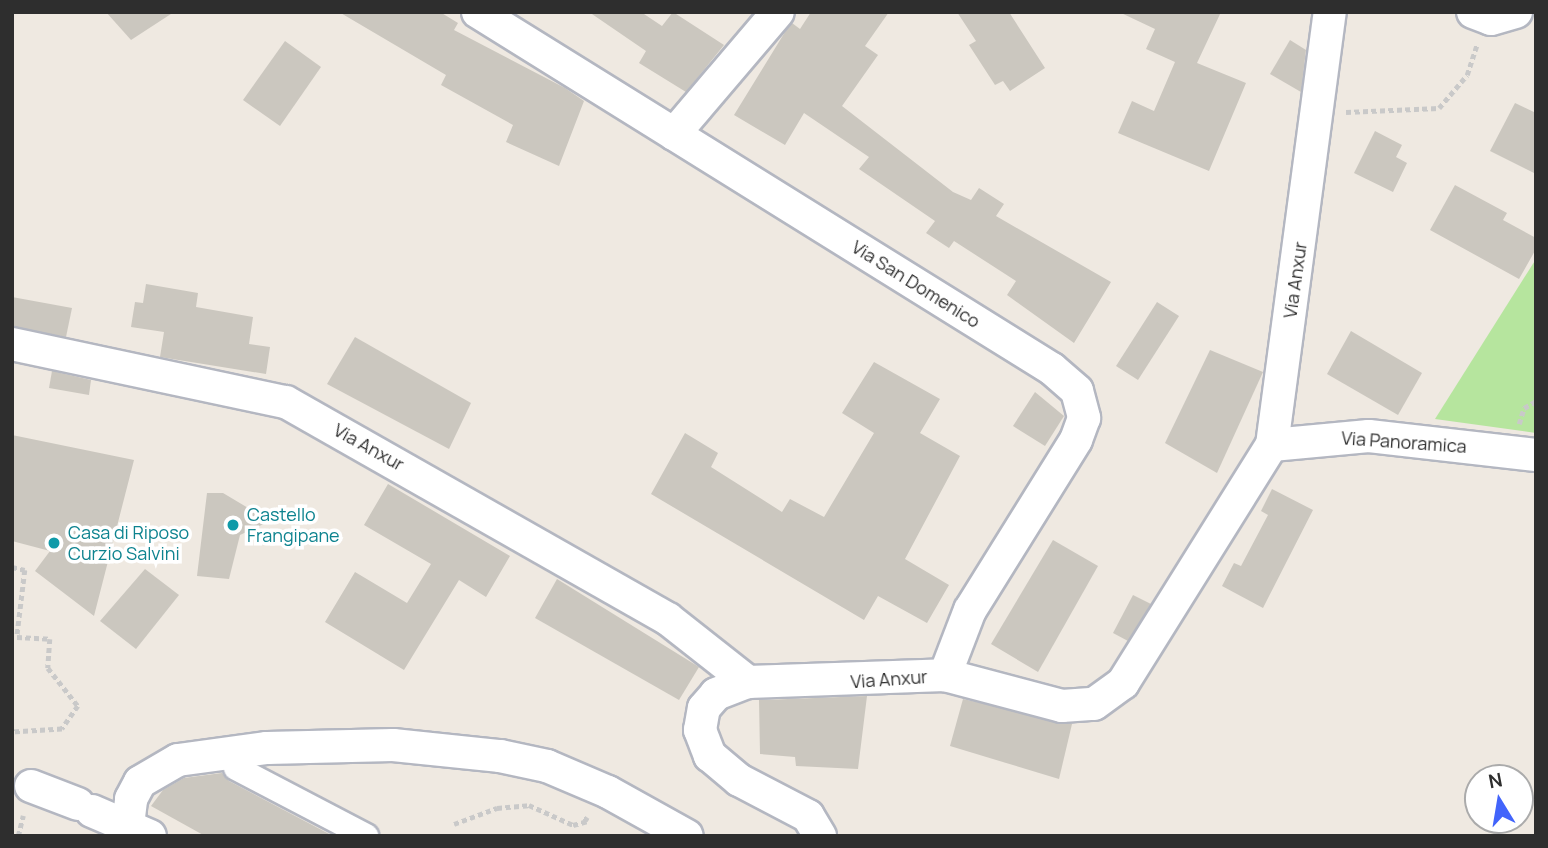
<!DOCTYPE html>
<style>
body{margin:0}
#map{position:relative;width:1548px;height:848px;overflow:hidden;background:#efe9e1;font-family:Manrope,sans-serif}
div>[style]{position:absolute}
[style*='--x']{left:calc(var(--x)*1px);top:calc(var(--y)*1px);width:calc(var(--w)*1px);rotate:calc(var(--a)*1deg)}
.green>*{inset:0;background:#b6e59e}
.building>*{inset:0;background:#cbc7bf}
.path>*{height:4.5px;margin-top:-2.25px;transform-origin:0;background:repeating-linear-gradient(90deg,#c9c9c9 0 5px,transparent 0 8.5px)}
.roads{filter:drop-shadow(2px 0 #b4b7c1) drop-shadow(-2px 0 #b4b7c1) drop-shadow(0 2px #b4b7c1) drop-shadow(0 -2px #b4b7c1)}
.pedestrian>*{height:24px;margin:-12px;padding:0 12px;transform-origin:12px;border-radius:12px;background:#fff}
.minor>*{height:32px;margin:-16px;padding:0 16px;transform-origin:16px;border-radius:16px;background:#fff}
.dots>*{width:19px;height:19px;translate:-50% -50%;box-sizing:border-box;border:4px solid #fff;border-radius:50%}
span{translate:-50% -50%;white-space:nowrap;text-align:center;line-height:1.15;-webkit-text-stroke:7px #fff;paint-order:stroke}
.street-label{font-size:18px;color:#2e2e2e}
.culture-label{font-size:18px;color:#0d838f}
.left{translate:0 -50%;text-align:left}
.frame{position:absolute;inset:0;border:14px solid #2e2e2e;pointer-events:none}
.north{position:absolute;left:1464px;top:764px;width:70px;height:70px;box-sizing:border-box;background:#fff;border:2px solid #ababab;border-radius:50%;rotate:349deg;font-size:19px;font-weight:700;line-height:28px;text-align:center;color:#2e2e2e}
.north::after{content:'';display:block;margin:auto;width:24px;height:32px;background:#4264fb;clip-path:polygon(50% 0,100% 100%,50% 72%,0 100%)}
</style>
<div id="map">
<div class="green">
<i style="clip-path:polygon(1536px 259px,1536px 433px,1435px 419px)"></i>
</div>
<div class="building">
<i style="clip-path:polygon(106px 12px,174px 12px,131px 40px)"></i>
<i style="clip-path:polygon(339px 12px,440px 12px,458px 23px,454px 30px,565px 88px,584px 101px,559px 166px,506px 142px,513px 125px,441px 85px,446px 75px)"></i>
<i style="clip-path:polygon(589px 12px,641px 12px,662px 26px,673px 12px,724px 45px,686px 92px,639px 63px,646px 51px)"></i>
<i style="clip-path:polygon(811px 12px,889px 12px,865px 46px,878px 55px,842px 106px,953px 192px,971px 200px,979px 188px,1004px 204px,996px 216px,1111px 282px,1074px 343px,1007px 295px,1016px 281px,954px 241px,949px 248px,926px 233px,935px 221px,859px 169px,869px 157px,804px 113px,785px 145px,734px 115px,785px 32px,792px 23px,800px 29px)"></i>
<i style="clip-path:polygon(957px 12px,1009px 12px,1045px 68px,1010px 91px,1003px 81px,995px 85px,969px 45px,976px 41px)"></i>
<i style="clip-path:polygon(1119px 12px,1221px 12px,1197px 63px,1246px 83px,1209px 171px,1118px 133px,1132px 101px,1154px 111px,1175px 62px,1146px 49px,1155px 29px)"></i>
<i style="clip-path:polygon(1290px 40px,1306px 50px,1301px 92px,1270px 74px)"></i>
<i style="clip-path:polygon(285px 41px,321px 67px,280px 126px,243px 100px)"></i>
<i style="clip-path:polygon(1515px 103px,1536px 113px,1536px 174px,1490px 151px)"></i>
<i style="clip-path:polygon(1375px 131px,1402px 145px,1396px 157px,1407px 163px,1393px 192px,1354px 173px)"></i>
<i style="clip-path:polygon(1455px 185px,1507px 213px,1503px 220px,1536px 238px,1536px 249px,1519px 279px,1430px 230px)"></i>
<i style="clip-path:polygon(146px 284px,198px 293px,196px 307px,253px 317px,249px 344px,270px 347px,266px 374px,160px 357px,164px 332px,131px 327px,135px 302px,143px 303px)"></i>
<i style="clip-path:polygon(12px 297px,72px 308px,66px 337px,12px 326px)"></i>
<i style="clip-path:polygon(1157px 302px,1179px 316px,1138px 380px,1116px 366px)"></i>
<i style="clip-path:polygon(1351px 331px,1422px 373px,1398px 415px,1327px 374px)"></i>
<i style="clip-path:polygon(355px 337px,471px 403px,449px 449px,327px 384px)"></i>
<i style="clip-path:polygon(1210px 350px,1263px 372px,1217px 473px,1165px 443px)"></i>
<i style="clip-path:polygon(874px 362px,940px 399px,920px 433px,960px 456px,905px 559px,949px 585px,927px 623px,878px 596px,864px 620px,651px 494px,685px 433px,718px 453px,711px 467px,782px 512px,790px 499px,824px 517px,874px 433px,842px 413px)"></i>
<i style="clip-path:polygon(52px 371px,91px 380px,89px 395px,49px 388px)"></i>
<i style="clip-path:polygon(1035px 392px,1064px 416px,1045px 446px,1013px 426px)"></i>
<i style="clip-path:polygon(12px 435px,134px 460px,94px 616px,35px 571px,50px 551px,12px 541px)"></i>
<i style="clip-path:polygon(388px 484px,510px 556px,486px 597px,459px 580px,404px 670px,325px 622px,355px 572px,407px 603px,431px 564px,364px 525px)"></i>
<i style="clip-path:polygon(1272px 489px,1313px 510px,1263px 608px,1222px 586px,1234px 563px,1241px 566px,1268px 515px,1261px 511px)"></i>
<i style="clip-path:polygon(207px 493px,223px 493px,270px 521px,240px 535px,229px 579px,197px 576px)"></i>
<i style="clip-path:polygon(1053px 540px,1098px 566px,1038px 672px,991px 644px)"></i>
<i style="clip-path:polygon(145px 569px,179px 595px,136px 649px,100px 621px)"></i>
<i style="clip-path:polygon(557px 579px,699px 667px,679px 700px,535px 618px)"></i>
<i style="clip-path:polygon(1133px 595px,1151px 604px,1128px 641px,1113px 633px)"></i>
<i style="clip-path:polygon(867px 696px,858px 769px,796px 766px,795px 757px,760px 754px,759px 700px)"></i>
<i style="clip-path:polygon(963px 699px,1072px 724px,1059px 779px,950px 746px)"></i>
<i style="clip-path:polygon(222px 773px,229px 781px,333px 836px,205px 836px,151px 806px,163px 790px,184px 778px)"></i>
</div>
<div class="path">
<i style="--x:1346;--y:112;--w:93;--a:-2.5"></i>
<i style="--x:1439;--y:108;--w:43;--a:-49.7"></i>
<i style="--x:1467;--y:75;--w:33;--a:-72"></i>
<i style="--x:1519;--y:424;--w:17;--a:-73"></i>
<i style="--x:1524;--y:408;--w:14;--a:-30"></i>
<i style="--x:12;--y:567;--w:13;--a:13"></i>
<i style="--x:25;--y:570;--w:67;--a:96.8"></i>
<i style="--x:17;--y:637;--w:33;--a:3"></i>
<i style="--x:50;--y:639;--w:29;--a:94"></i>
<i style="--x:48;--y:668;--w:48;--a:51.7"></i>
<i style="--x:78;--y:706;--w:28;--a:125"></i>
<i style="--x:62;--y:729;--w:50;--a:176.6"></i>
<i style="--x:454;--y:824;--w:46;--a:-20.4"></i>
<i style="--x:497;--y:808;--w:32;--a:-5"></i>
<i style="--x:529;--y:805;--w:48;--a:24.4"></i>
<i style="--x:573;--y:825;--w:16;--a:-15"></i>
<i style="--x:588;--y:821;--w:7;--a:-146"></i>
<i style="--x:18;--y:836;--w:21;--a:-76"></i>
</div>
<div class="roads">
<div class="pedestrian">
<i style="--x:236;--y:768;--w:147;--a:27.6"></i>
</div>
<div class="minor">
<i style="--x:478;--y:12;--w:676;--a:31.88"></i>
<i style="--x:1052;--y:369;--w:33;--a:41"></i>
<i style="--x:1077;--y:391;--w:28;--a:75"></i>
<i style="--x:1084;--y:418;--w:23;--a:110"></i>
<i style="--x:1076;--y:440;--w:200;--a:121.9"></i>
<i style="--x:970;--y:610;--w:70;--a:111"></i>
<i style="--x:1473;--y:12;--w:19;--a:21"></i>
<i style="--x:1491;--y:19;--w:26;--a:-16"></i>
<i style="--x:674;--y:134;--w:160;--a:-49.6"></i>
<i style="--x:12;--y:344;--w:280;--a:12"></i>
<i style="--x:286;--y:402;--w:439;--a:29.6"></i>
<i style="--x:668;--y:619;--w:102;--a:38.2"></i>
<i style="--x:1272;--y:445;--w:97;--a:-5.3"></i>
<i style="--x:1369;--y:436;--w:168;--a:6.5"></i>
<i style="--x:31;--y:786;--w:50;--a:21"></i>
<i style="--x:92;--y:811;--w:63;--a:23.3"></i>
<i style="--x:128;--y:825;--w:26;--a:-83"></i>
<i style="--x:131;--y:799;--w:19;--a:-62"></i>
<i style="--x:140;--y:782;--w:44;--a:-30.1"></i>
<i style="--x:178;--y:760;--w:90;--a:-7.7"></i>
<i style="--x:267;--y:748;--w:126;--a:-1.4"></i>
<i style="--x:393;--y:745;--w:108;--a:5.9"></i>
<i style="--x:500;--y:756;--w:48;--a:12"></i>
<i style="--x:547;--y:766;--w:66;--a:23.1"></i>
<i style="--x:608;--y:792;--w:90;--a:29.1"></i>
<i style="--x:820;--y:836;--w:23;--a:-121"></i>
<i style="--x:808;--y:816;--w:78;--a:-152.4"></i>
<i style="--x:739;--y:780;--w:38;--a:-140"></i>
<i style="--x:710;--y:756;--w:28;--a:-111"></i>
<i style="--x:700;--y:730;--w:22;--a:-80"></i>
<i style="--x:704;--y:708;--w:18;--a:-49"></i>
<i style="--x:716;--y:694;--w:34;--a:-21"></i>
<i style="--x:748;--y:682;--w:197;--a:-2"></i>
<i style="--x:945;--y:675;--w:121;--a:14.8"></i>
<i style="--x:1062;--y:706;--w:32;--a:-4"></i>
<i style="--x:1094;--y:704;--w:36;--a:-36"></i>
<i style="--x:1123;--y:683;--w:281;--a:-58"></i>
<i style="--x:1272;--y:445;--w:437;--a:-82.4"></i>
</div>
</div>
<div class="dots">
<i style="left:233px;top:525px;background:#0f9aa8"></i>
<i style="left:54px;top:543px;background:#0f9aa8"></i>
</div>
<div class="street-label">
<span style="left:1295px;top:280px;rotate:-82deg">Via Anxur</span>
<span style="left:916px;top:284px;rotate:32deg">Via San Domenico</span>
<span style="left:1404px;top:442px;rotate:4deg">Via Panoramica</span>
<span style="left:369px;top:447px;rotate:29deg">Via Anxur</span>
<span style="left:889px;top:679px;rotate:-4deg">Via Anxur</span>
</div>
<div class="culture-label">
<span class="left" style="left:247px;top:525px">Castello<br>Frangipane</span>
<span class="left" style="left:68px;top:543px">Casa di Riposo<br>Curzio Salvini</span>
</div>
<div class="frame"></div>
<div class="north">N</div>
</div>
